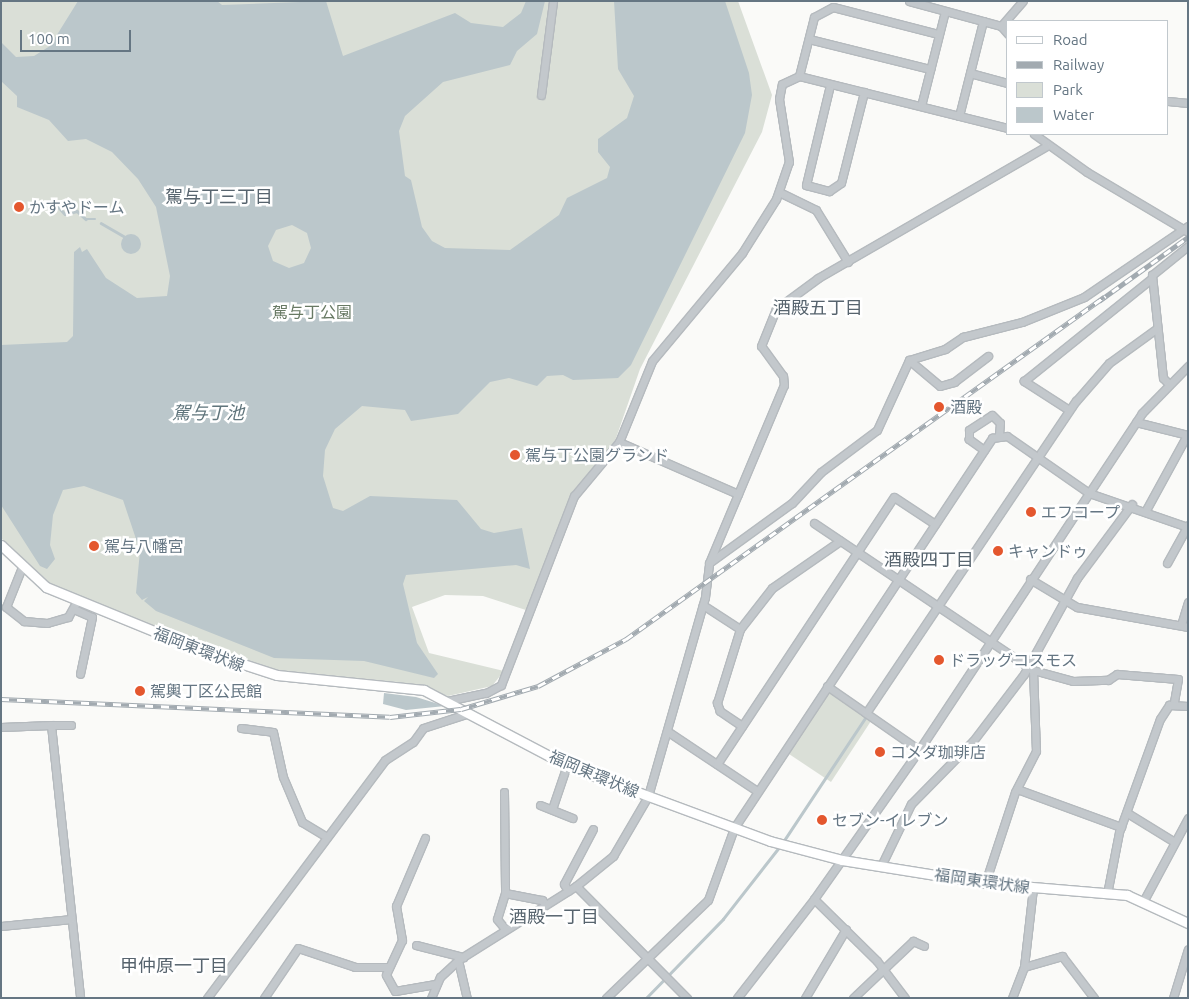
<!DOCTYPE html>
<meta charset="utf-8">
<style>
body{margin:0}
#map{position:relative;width:1189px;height:999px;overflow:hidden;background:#fafaf8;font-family:Ubuntu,"Noto Sans JP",sans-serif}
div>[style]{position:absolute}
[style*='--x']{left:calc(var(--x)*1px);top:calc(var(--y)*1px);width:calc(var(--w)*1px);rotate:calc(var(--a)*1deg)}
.green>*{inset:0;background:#dadfd7}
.water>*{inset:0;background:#bbc7cb}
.round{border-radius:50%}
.stream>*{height:2.5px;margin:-1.25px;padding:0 1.25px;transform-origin:1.25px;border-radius:1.25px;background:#bbc7cb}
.roads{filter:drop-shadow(1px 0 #b5babe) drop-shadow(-1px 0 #b5babe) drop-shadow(0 1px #b5babe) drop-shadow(0 -1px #b5babe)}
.minor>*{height:7px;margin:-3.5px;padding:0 3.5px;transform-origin:3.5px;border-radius:3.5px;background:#c3c8cc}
.major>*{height:9px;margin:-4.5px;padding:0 4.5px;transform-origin:4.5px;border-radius:4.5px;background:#fff}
.rail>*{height:4.5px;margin-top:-2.25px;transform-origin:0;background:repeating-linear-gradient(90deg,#fff 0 8px,#a2aab0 0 16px);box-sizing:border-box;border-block:1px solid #a2aab0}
.dots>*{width:14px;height:14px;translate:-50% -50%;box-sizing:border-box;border:2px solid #fff;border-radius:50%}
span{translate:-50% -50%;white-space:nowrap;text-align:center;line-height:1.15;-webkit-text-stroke:5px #fff;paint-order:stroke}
.poi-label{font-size:16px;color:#657683}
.left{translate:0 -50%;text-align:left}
.park-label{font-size:16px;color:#687a64}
.street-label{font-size:16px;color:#657683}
.neighbourhood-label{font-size:18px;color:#57646e}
.water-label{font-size:18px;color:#60757c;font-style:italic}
.frame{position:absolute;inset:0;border:2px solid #657683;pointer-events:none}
.legend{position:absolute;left:1006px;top:20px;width:162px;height:115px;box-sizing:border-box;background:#fff;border:1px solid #c1c8cd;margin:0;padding:6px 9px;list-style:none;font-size:15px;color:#657683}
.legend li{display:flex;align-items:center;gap:10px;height:25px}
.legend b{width:25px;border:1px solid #c1c8cd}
.scale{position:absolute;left:20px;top:30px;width:111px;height:22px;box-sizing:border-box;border:2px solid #657683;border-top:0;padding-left:6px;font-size:15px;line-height:18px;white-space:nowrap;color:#657683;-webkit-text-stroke:4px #fff;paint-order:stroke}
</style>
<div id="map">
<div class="green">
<i style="clip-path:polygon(1px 1px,738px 1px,772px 95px,762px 132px,640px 369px,615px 441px,572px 495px,529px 611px,483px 596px,445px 595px,412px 607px,429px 653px,504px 671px,492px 686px,448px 696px,398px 682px,285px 672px,215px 651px,73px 596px,36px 575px,1px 538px)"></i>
<i style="clip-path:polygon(827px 691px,871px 721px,831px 782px,786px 752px)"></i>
</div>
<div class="water">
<i style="clip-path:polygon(evenodd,78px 1px,217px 1px,222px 5px,326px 1px,343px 56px,455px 13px,471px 23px,503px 27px,521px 13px,526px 1px,545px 1px,537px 34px,517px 51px,510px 65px,443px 82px,405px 116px,399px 131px,405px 176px,411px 180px,422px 227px,432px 241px,445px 248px,510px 250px,559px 215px,567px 198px,607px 178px,610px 167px,598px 152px,598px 139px,627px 118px,634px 96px,618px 69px,614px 1px,725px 1px,749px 73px,752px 95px,745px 133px,631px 365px,618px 378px,573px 380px,563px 375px,547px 376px,537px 386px,509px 378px,490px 382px,458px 414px,411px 421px,405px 410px,362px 406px,335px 429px,325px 450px,323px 476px,333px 508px,343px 511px,370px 496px,457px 500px,481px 529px,494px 533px,522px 528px,530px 569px,516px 565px,406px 575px,403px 584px,417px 643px,438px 674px,434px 678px,364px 661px,274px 658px,156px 611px,144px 601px,148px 597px,142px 600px,136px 593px,140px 551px,123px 500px,84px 486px,63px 490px,53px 515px,50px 545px,55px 559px,47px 569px,40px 566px,1px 505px,1px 345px,67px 342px,73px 336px,74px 252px,80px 247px,82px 252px,87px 249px,106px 278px,137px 298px,167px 296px,170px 276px,156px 207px,138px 179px,112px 152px,86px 139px,68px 141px,49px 120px,17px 107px,17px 96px,1px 81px,1px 42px,16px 57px,34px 56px,50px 46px,78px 1px,292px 225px,307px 233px,311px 248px,304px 263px,289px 268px,273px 261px,268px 246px,276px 230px,292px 225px)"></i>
<i class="round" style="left:121px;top:234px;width:20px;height:20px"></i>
<i style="clip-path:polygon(384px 693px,416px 697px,445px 706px,406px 710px,383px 704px)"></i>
</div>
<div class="stream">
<i style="--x:56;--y:204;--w:13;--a:48"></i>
<i style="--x:65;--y:214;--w:12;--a:-14"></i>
<i style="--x:77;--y:211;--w:12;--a:42"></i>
<i style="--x:86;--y:219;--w:9;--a:0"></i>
<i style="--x:101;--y:223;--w:28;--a:30"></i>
<i style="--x:783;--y:842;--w:152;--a:-56.5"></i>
<i style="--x:646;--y:998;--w:110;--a:-45.7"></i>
<i style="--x:723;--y:919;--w:93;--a:-52"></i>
</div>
<div class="roads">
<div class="minor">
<i style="--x:909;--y:1;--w:95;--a:15.2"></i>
<i style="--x:1001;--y:26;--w:11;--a:49"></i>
<i style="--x:1001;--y:26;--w:33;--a:-49"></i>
<i style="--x:809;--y:39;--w:125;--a:13.9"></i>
<i style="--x:970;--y:73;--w:39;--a:15"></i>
<i style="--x:799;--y:76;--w:61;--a:-75.7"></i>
<i style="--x:814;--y:17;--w:21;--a:-28"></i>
<i style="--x:833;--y:7;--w:108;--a:14.4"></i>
<i style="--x:830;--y:85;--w:103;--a:103.5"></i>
<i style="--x:806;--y:185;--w:24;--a:15"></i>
<i style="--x:829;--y:191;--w:14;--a:-34"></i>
<i style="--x:841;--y:183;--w:94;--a:-75.8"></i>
<i style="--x:541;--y:95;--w:95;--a:-82.7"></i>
<i style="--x:1168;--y:101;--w:20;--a:6"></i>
<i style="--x:921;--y:106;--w:98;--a:-75.8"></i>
<i style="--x:959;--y:116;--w:98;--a:-75.8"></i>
<i style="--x:1034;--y:134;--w:65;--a:35.6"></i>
<i style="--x:1087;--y:172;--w:117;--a:30.7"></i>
<i style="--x:779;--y:192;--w:41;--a:25.9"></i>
<i style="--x:816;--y:210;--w:61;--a:58.4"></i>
<i style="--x:909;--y:360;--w:40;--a:40"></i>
<i style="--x:940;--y:386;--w:15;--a:-16"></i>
<i style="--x:954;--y:382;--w:43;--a:-37.4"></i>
<i style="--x:1168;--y:383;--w:7;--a:-135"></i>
<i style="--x:1163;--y:378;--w:104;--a:-96.1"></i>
<i style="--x:1152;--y:275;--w:46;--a:-38.9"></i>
<i style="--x:1069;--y:410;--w:54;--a:-147.2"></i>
<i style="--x:1024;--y:381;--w:164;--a:-38.8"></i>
<i style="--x:1136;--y:422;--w:54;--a:14"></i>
<i style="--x:619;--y:442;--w:130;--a:23.6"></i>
<i style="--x:984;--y:450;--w:19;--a:-144"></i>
<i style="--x:969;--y:439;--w:9;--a:-90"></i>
<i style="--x:969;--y:430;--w:27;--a:-33"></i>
<i style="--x:992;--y:415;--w:11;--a:45"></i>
<i style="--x:1000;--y:423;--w:12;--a:95"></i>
<i style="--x:1146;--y:510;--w:85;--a:-61.3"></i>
<i style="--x:814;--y:523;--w:264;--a:33.9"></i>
<i style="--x:1033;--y:670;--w:81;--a:87.9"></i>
<i style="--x:1036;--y:751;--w:46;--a:117.1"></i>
<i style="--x:1015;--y:792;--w:96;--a:108.2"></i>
<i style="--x:709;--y:563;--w:102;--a:-35.9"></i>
<i style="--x:792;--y:503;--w:42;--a:-46.9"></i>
<i style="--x:821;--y:472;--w:70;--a:-36.9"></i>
<i style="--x:877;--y:430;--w:77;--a:-65.4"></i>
<i style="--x:909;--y:360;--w:38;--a:-17"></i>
<i style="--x:945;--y:349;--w:22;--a:-34"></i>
<i style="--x:963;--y:337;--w:61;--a:-14.3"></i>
<i style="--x:1022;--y:322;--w:67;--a:-22"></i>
<i style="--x:1084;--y:297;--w:126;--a:-34.3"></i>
<i style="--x:1167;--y:563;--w:43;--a:-61.1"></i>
<i style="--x:22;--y:567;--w:43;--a:111.8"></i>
<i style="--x:6;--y:607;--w:23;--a:38"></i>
<i style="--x:24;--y:621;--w:23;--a:5"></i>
<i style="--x:47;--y:623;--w:22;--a:-16"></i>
<i style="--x:68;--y:617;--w:18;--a:-61"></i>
<i style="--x:1030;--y:579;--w:55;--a:30.8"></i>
<i style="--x:1077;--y:607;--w:113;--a:10.2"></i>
<i style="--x:703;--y:605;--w:44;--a:33"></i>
<i style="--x:76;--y:610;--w:17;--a:24"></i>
<i style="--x:92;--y:617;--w:58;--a:101.9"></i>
<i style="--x:1181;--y:625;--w:24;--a:-73"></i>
<i style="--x:1033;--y:670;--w:41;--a:15.4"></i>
<i style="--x:1073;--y:681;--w:35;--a:-2"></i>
<i style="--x:1108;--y:680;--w:11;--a:-34"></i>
<i style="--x:1117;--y:674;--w:61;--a:4.7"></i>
<i style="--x:1178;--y:679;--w:23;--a:100"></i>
<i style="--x:827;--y:686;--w:112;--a:34.8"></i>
<i style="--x:447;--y:701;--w:40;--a:-12"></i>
<i style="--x:486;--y:693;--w:17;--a:-28"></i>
<i style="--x:501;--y:685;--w:203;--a:-68.9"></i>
<i style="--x:574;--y:496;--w:70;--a:-50.2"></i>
<i style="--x:619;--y:442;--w:87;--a:-67.8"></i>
<i style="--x:652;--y:361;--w:141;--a:-50.2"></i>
<i style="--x:742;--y:253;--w:64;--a:-57.8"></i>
<i style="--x:776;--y:199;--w:39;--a:-71"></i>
<i style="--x:789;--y:162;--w:64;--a:-99"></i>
<i style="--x:779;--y:99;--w:15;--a:-79"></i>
<i style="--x:782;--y:84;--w:19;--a:-25"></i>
<i style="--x:799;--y:76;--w:215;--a:14"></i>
<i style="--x:866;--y:713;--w:376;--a:-56.1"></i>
<i style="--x:1076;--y:401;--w:50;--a:-49"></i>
<i style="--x:1109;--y:363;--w:58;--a:-35.9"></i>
<i style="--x:51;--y:725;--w:20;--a:0"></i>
<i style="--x:742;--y:726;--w:27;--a:-146"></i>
<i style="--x:720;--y:711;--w:9;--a:-111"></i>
<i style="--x:717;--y:703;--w:77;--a:-72.7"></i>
<i style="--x:740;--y:629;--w:52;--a:-52"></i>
<i style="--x:772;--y:588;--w:83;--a:-34.7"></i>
<i style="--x:1;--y:727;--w:50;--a:-2.3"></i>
<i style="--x:51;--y:725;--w:275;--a:83.9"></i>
<i style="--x:241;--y:728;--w:32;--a:7"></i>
<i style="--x:273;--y:732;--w:46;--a:77.5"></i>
<i style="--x:283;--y:777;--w:49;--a:67.1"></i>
<i style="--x:302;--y:822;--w:29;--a:31"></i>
<i style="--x:667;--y:731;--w:108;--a:33.7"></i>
<i style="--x:717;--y:764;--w:320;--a:-56.5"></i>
<i style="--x:894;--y:497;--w:49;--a:33.4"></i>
<i style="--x:1017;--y:789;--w:111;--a:20.1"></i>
<i style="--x:504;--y:792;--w:101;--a:89.4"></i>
<i style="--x:505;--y:893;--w:27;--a:107"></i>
<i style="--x:497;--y:919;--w:13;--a:51"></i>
<i style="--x:540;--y:805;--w:35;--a:22"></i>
<i style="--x:552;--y:809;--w:46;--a:-71.2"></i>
<i style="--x:1129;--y:814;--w:52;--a:31.5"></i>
<i style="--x:425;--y:838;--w:74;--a:113.1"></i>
<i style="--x:396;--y:906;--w:35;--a:80"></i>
<i style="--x:402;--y:940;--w:38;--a:115"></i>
<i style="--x:386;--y:975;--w:18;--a:61"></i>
<i style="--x:395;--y:991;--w:41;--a:-9.9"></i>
<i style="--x:881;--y:866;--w:69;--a:-64.2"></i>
<i style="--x:911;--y:804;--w:88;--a:-45.5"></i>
<i style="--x:973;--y:741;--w:84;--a:-52.7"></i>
<i style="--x:1024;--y:674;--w:110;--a:-61.1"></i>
<i style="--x:1077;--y:578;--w:92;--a:-53.4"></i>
<i style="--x:576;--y:886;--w:158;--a:45.3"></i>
<i style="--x:568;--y:891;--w:8;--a:-120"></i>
<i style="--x:564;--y:884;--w:62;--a:-62.2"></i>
<i style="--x:505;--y:893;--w:38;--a:11"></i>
<i style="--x:542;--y:900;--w:5;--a:53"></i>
<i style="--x:1107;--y:894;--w:63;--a:-79"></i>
<i style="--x:1119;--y:832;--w:120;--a:-70.1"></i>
<i style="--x:1160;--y:719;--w:17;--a:-57"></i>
<i style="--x:1169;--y:705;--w:19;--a:3"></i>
<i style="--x:814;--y:899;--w:88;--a:44.5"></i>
<i style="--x:877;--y:961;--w:46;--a:52.9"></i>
<i style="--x:1144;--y:900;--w:93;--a:-61.8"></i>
<i style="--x:1;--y:926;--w:70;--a:-5.7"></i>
<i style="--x:416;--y:945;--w:49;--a:14.3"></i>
<i style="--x:458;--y:960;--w:39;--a:77"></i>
<i style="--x:1024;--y:967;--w:40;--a:-16"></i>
<i style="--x:1062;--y:956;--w:53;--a:52.7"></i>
<i style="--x:207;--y:998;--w:297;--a:-53.2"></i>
<i style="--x:385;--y:760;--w:33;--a:-33"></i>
<i style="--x:413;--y:742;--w:17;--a:-54"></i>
<i style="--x:423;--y:728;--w:48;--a:-18.1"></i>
<i style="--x:264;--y:998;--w:60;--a:-55.8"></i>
<i style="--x:298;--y:948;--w:60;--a:18.4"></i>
<i style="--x:355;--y:967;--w:32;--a:0"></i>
<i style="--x:431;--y:998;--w:23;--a:-67"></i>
<i style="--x:440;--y:977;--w:25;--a:-43"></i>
<i style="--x:458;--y:960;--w:139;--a:-32.1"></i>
<i style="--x:576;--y:886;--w:48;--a:-39"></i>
<i style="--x:613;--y:856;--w:69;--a:-59.7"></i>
<i style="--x:648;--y:796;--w:207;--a:-74"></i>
<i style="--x:705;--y:597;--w:34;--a:-83"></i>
<i style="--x:709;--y:563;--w:193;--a:-67.2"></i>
<i style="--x:784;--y:385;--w:9;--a:-96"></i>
<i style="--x:783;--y:376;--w:37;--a:-126"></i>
<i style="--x:761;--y:346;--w:40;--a:-68"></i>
<i style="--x:776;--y:309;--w:52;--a:-36.4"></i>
<i style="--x:818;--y:278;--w:264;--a:-30"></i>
<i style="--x:606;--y:998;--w:141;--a:-43.9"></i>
<i style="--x:708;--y:900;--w:77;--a:-70.1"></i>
<i style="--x:734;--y:828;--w:468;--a:-56.5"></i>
<i style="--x:992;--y:438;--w:15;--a:-8"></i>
<i style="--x:1007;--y:436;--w:100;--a:34.8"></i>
<i style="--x:1089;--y:493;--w:105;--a:19"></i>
<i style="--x:737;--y:998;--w:125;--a:-52.1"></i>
<i style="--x:814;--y:899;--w:182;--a:-54.8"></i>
<i style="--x:919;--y:750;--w:404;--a:-56.5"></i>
<i style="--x:1142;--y:413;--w:66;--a:-45.6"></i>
<i style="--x:805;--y:998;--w:80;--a:-59.3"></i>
<i style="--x:853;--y:998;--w:83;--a:-43.5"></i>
<i style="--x:913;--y:941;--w:12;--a:24"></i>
<i style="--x:1012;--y:998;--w:33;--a:-69"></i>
<i style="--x:1024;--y:967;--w:80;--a:-83.5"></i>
<i style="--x:1173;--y:998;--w:51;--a:-73"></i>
</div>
<div class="major">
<i style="--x:1;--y:545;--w:62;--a:43"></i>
<i style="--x:46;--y:587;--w:170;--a:22.2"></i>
<i style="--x:203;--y:651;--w:78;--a:18"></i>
<i style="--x:277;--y:675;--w:148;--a:5.8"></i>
<i style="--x:424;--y:690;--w:165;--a:27.8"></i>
<i style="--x:570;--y:767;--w:213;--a:20.3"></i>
<i style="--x:770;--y:841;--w:74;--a:14.8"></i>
<i style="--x:842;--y:860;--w:145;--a:9.1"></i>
<i style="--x:985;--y:883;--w:143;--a:4.8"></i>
<i style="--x:1127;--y:895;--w:67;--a:24.7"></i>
</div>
</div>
<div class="rail">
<i style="--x:1099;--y:301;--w:110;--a:-35.7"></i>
<i style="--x:1;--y:699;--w:389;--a:2.6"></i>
<i style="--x:390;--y:717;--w:71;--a:-6.4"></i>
<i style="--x:461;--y:709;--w:80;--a:-16.6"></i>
<i style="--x:538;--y:686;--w:100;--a:-28.1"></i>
<i style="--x:626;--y:639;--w:588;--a:-35.58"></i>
</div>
<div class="dots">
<i style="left:19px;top:207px;background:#e4572e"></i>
<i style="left:939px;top:407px;background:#e4572e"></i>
<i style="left:515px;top:455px;background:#e4572e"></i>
<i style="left:1031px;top:512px;background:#e4572e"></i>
<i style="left:94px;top:546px;background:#e4572e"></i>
<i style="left:998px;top:551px;background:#e4572e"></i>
<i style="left:939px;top:660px;background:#e4572e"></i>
<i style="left:140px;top:691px;background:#e4572e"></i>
<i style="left:880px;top:752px;background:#e4572e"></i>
<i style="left:822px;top:820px;background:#e4572e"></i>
</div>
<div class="poi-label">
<span class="left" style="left:29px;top:207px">かすやドーム</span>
<span class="left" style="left:950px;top:407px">酒殿</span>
<span class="left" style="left:525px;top:455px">駕与丁公園グランド</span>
<span class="left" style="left:1041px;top:512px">エフコープ</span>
<span class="left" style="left:104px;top:546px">駕与八幡宮</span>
<span class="left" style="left:1008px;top:551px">キャンドゥ</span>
<span class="left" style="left:949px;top:660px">ドラッグコスモス</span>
<span class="left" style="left:150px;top:691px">駕輿丁区公民館</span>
<span class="left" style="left:890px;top:752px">コメダ珈琲店</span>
<span class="left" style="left:832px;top:820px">セブン-イレブン</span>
</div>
<div class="park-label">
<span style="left:312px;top:312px">駕与丁公園</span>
</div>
<div class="street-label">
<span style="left:199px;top:649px;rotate:21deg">福岡東環状線</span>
<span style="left:594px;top:774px;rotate:23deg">福岡東環状線</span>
<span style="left:982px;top:881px;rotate:8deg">福岡東環状線</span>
</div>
<div class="neighbourhood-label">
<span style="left:219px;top:196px">駕与丁三丁目</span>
<span style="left:818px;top:307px">酒殿五丁目</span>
<span style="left:929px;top:559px">酒殿四丁目</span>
<span style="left:554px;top:916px">酒殿一丁目</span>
<span style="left:174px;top:965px">甲仲原一丁目</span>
</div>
<div class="water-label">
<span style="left:208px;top:412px">駕与丁池</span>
</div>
<div class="frame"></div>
<ul class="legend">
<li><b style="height:6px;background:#fff"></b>Road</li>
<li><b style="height:6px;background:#a2aab0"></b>Railway</li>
<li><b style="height:14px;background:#dadfd7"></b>Park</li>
<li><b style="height:14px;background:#bbc7cb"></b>Water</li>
</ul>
<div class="scale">100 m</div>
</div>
